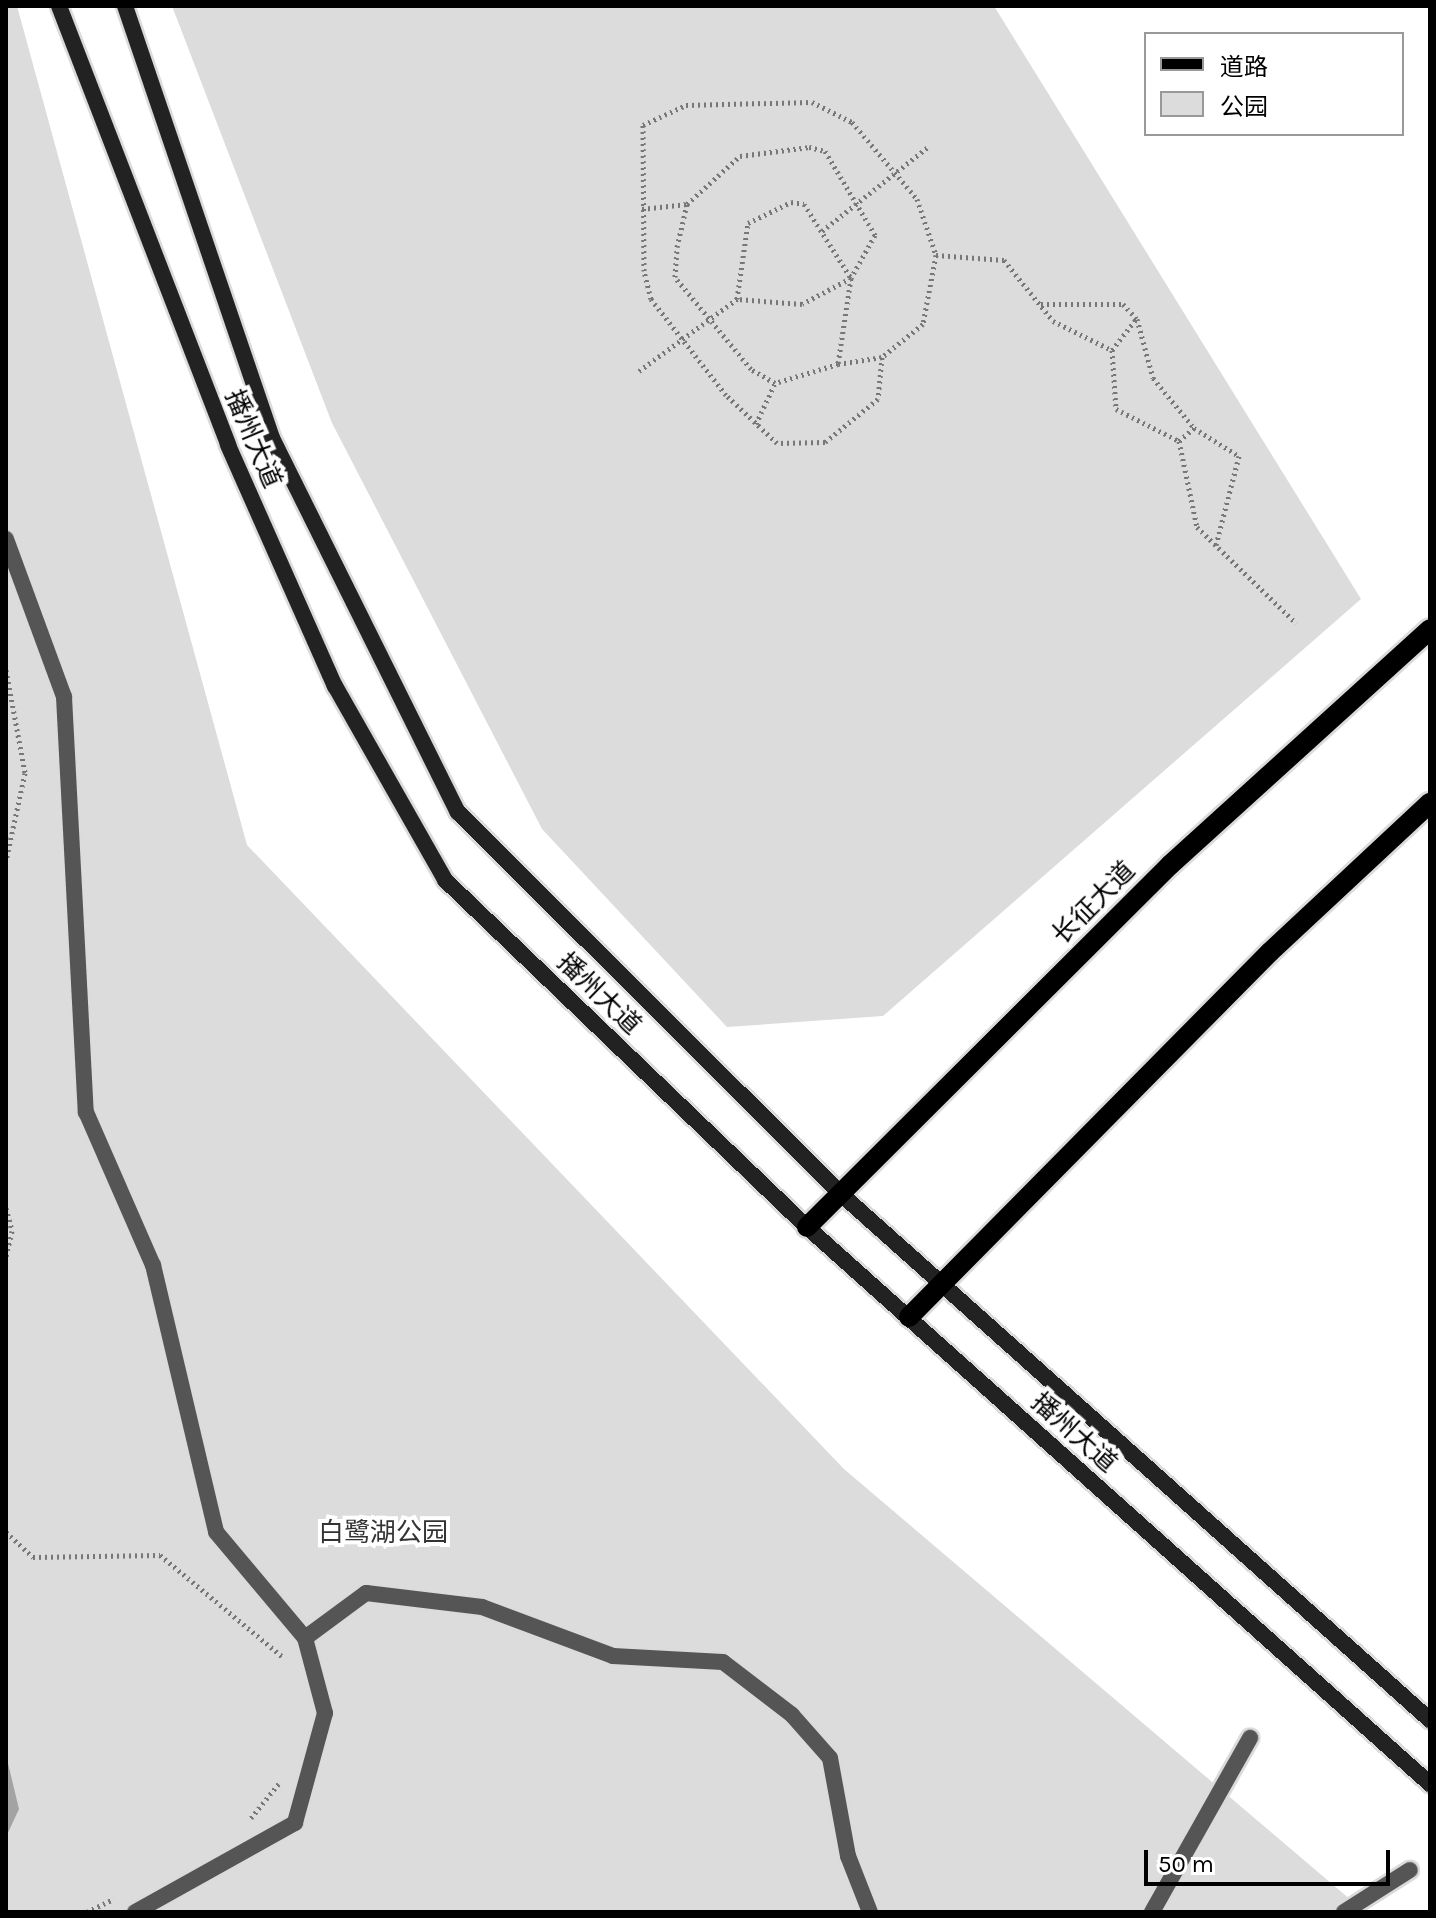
<!DOCTYPE html>
<meta charset="utf-8">
<style>
body{margin:0}
#map{position:relative;width:1436px;height:1918px;overflow:hidden;background:#fff;font-family:Karla,"Noto Sans SC",sans-serif}
div>[style]{position:absolute}
[style*='--x']{left:calc(var(--x)*1px);top:calc(var(--y)*1px);width:calc(var(--w)*1px);rotate:calc(var(--a)*1deg)}
.green>*{inset:0;background:#dcdcdc}
.water>*{inset:0;background:#a3a3a3}
.path>*{height:5px;margin-top:-2.5px;transform-origin:0;background:repeating-linear-gradient(90deg,#777 0 2px,transparent 0 6px)}
.roads{filter:drop-shadow(2px 0 #dbdbdb) drop-shadow(-2px 0 #dbdbdb) drop-shadow(0 2px #dbdbdb) drop-shadow(0 -2px #dbdbdb)}
.lane>*{height:16px;margin:-8px;padding:0 8px;transform-origin:8px;border-radius:8px;background:#555}
.secondary>*{height:16px;margin:-8px;padding:0 8px;transform-origin:8px;border-radius:8px;background:#222}
.primary>*{height:20px;margin:-10px;padding:0 10px;transform-origin:10px;border-radius:10px;background:#000}
span{translate:-50% -50%;white-space:nowrap;text-align:center;line-height:1.15;-webkit-text-stroke:8px #fff;paint-order:stroke}
.street-label{font-size:26px;color:#000}
.park-label{font-size:26px;color:#333}
.frame{position:absolute;inset:0;border:8px solid #000;pointer-events:none}
.legend{position:absolute;left:1144px;top:32px;width:260px;height:104px;box-sizing:border-box;background:#fff;border:2px solid #999;margin:0;padding:10px 14px;list-style:none;font-size:24px;color:#000}
.legend li{display:flex;align-items:center;gap:16px;height:40px}
.legend b{width:40px;border:2px solid #999}
.scale{position:absolute;left:1144px;top:1850px;width:246px;height:36px;box-sizing:border-box;border:4px solid #000;border-top:0;padding-left:10px;font-size:24px;line-height:28px;white-space:nowrap;color:#000;-webkit-text-stroke:6px #fff;paint-order:stroke}
</style>
<div id="map">
<div class="green">
<i style="clip-path:polygon(6px 6px,17px 6px,247px 845px,844px 1469px,1365px 1912px,6px 1912px)"></i>
<i style="clip-path:polygon(172px 6px,994px 6px,1361px 599px,883px 1016px,727px 1027px,542px 829px,332px 423px)"></i>
</div>
<div class="water">
<i style="clip-path:polygon(6px 1755px,19px 1809px,6px 1837px)"></i>
</div>
<div class="path">
<i style="--x:809;--y:147;--w:16;--a:14"></i>
<i style="--x:825;--y:151;--w:98;--a:59.2"></i>
<i style="--x:875;--y:235;--w:49;--a:119.2"></i>
<i style="--x:851;--y:278;--w:87;--a:98.6"></i>
<i style="--x:838;--y:364;--w:66;--a:163.2"></i>
<i style="--x:775;--y:383;--w:28;--a:-150"></i>
<i style="--x:751;--y:369;--w:119;--a:-129.6"></i>
<i style="--x:675;--y:277;--w:30;--a:-86"></i>
<i style="--x:677;--y:247;--w:44;--a:-76.9"></i>
<i style="--x:687;--y:204;--w:72;--a:-42.2"></i>
<i style="--x:740;--y:156;--w:70;--a:-7.4"></i>
<i style="--x:642;--y:209;--w:45;--a:-6.3"></i>
<i style="--x:822;--y:231;--w:135;--a:-38.4"></i>
<i style="--x:936;--y:255;--w:70;--a:100.7"></i>
<i style="--x:923;--y:324;--w:53;--a:141.2"></i>
<i style="--x:882;--y:357;--w:42;--a:95.4"></i>
<i style="--x:878;--y:399;--w:68;--a:140.9"></i>
<i style="--x:825;--y:442;--w:48;--a:178.8"></i>
<i style="--x:777;--y:443;--w:70;--a:-136.7"></i>
<i style="--x:726;--y:395;--w:122;--a:-128"></i>
<i style="--x:651;--y:299;--w:29;--a:-104"></i>
<i style="--x:644;--y:271;--w:146;--a:-90.4"></i>
<i style="--x:643;--y:125;--w:47;--a:-24.9"></i>
<i style="--x:686;--y:105;--w:126;--a:-1.4"></i>
<i style="--x:812;--y:102;--w:45;--a:26.6"></i>
<i style="--x:852;--y:122;--w:101;--a:49.8"></i>
<i style="--x:917;--y:199;--w:59;--a:71.3"></i>
<i style="--x:936;--y:255;--w:68;--a:4.2"></i>
<i style="--x:1004;--y:260;--w:78;--a:51.2"></i>
<i style="--x:1053;--y:321;--w:66;--a:26.2"></i>
<i style="--x:1112;--y:350;--w:59;--a:86.1"></i>
<i style="--x:1116;--y:409;--w:71;--a:26.9"></i>
<i style="--x:1179;--y:441;--w:88;--a:78.2"></i>
<i style="--x:1197;--y:527;--w:138;--a:44.1"></i>
<i style="--x:1041;--y:304;--w:82;--a:0"></i>
<i style="--x:1123;--y:304;--w:21;--a:47"></i>
<i style="--x:1137;--y:319;--w:61;--a:74.8"></i>
<i style="--x:1153;--y:378;--w:65;--a:50.6"></i>
<i style="--x:1194;--y:428;--w:53;--a:31.9"></i>
<i style="--x:1239;--y:456;--w:92;--a:104.5"></i>
<i style="--x:1112;--y:350;--w:39;--a:-52"></i>
<i style="--x:838;--y:364;--w:45;--a:-9"></i>
<i style="--x:639;--y:371;--w:122;--a:-36.3"></i>
<i style="--x:737;--y:299;--w:77;--a:-81.8"></i>
<i style="--x:748;--y:223;--w:48;--a:-26"></i>
<i style="--x:791;--y:202;--w:13;--a:9"></i>
<i style="--x:804;--y:204;--w:88;--a:57.6"></i>
<i style="--x:851;--y:278;--w:55;--a:152"></i>
<i style="--x:802;--y:304;--w:65;--a:-175.6"></i>
<i style="--x:756;--y:424;--w:45;--a:-65.1"></i>
<i style="--x:1179;--y:441;--w:20;--a:-41"></i>
<i style="--x:6;--y:670;--w:105;--a:79.5"></i>
<i style="--x:25;--y:773;--w:90;--a:102.2"></i>
<i style="--x:6;--y:1208;--w:24;--a:75"></i>
<i style="--x:12;--y:1231;--w:26;--a:103"></i>
<i style="--x:6;--y:1532;--w:37;--a:43"></i>
<i style="--x:33;--y:1557;--w:127;--a:-0.9"></i>
<i style="--x:160;--y:1555;--w:160;--a:39.7"></i>
<i style="--x:251;--y:1818;--w:46;--a:-51.1"></i>
<i style="--x:87;--y:1912;--w:30;--a:-26"></i>
</div>
<div class="roads">
<div class="lane">
<i style="--x:6;--y:539;--w:168;--a:69.8"></i>
<i style="--x:64;--y:697;--w:416;--a:87"></i>
<i style="--x:86;--y:1112;--w:167;--a:66.4"></i>
<i style="--x:153;--y:1265;--w:274;--a:76.7"></i>
<i style="--x:216;--y:1532;--w:138;--a:50"></i>
<i style="--x:305;--y:1638;--w:78;--a:75.1"></i>
<i style="--x:325;--y:1713;--w:114;--a:105.3"></i>
<i style="--x:295;--y:1823;--w:183;--a:150.9"></i>
<i style="--x:305;--y:1638;--w:76;--a:-36.4"></i>
<i style="--x:366;--y:1593;--w:117;--a:6.9"></i>
<i style="--x:482;--y:1607;--w:140;--a:20.5"></i>
<i style="--x:613;--y:1656;--w:110;--a:3.1"></i>
<i style="--x:723;--y:1662;--w:87;--a:37.5"></i>
<i style="--x:792;--y:1715;--w:57;--a:48.5"></i>
<i style="--x:830;--y:1758;--w:100;--a:79.6"></i>
<i style="--x:848;--y:1856;--w:60;--a:68.6"></i>
<i style="--x:1152;--y:1912;--w:200;--a:-60.6"></i>
<i style="--x:1344;--y:1912;--w:78;--a:-32.5"></i>
</div>
<div class="secondary">
<i style="--x:59;--y:6;--w:470;--a:68.9"></i>
<i style="--x:228;--y:445;--w:264;--a:66.1"></i>
<i style="--x:335;--y:686;--w:223;--a:60.4"></i>
<i style="--x:445;--y:880;--w:501;--a:43.79"></i>
<i style="--x:807;--y:1227;--w:836;--a:41.8"></i>
<i style="--x:125;--y:6;--w:456;--a:71.2"></i>
<i style="--x:272;--y:438;--w:418;--a:63.6"></i>
<i style="--x:458;--y:812;--w:541;--a:44.93"></i>
<i style="--x:841;--y:1194;--w:790;--a:41.77"></i>
</div>
<div class="primary">
<i style="--x:807;--y:1227;--w:513;--a:-44.92"></i>
<i style="--x:1170;--y:865;--w:351;--a:-42.2"></i>
<i style="--x:909;--y:1317;--w:513;--a:-45.32"></i>
<i style="--x:1270;--y:952;--w:219;--a:-43"></i>
</div>
</div>
<div class="street-label">
<span style="left:253px;top:439px;rotate:67deg">播州大道</span>
<span style="left:1094px;top:903px;rotate:-45deg">长征大道</span>
<span style="left:599px;top:994px;rotate:44deg">播州大道</span>
<span style="left:1074px;top:1433px;rotate:42deg">播州大道</span>
</div>
<div class="park-label">
<span style="left:383px;top:1533px">白鹭湖公园</span>
</div>
<div class="frame"></div>
<ul class="legend">
<li><b style="height:10px;background:#000"></b>道路</li>
<li><b style="height:22px;background:#dcdcdc"></b>公园</li>
</ul>
<div class="scale">50 m</div>
</div>
